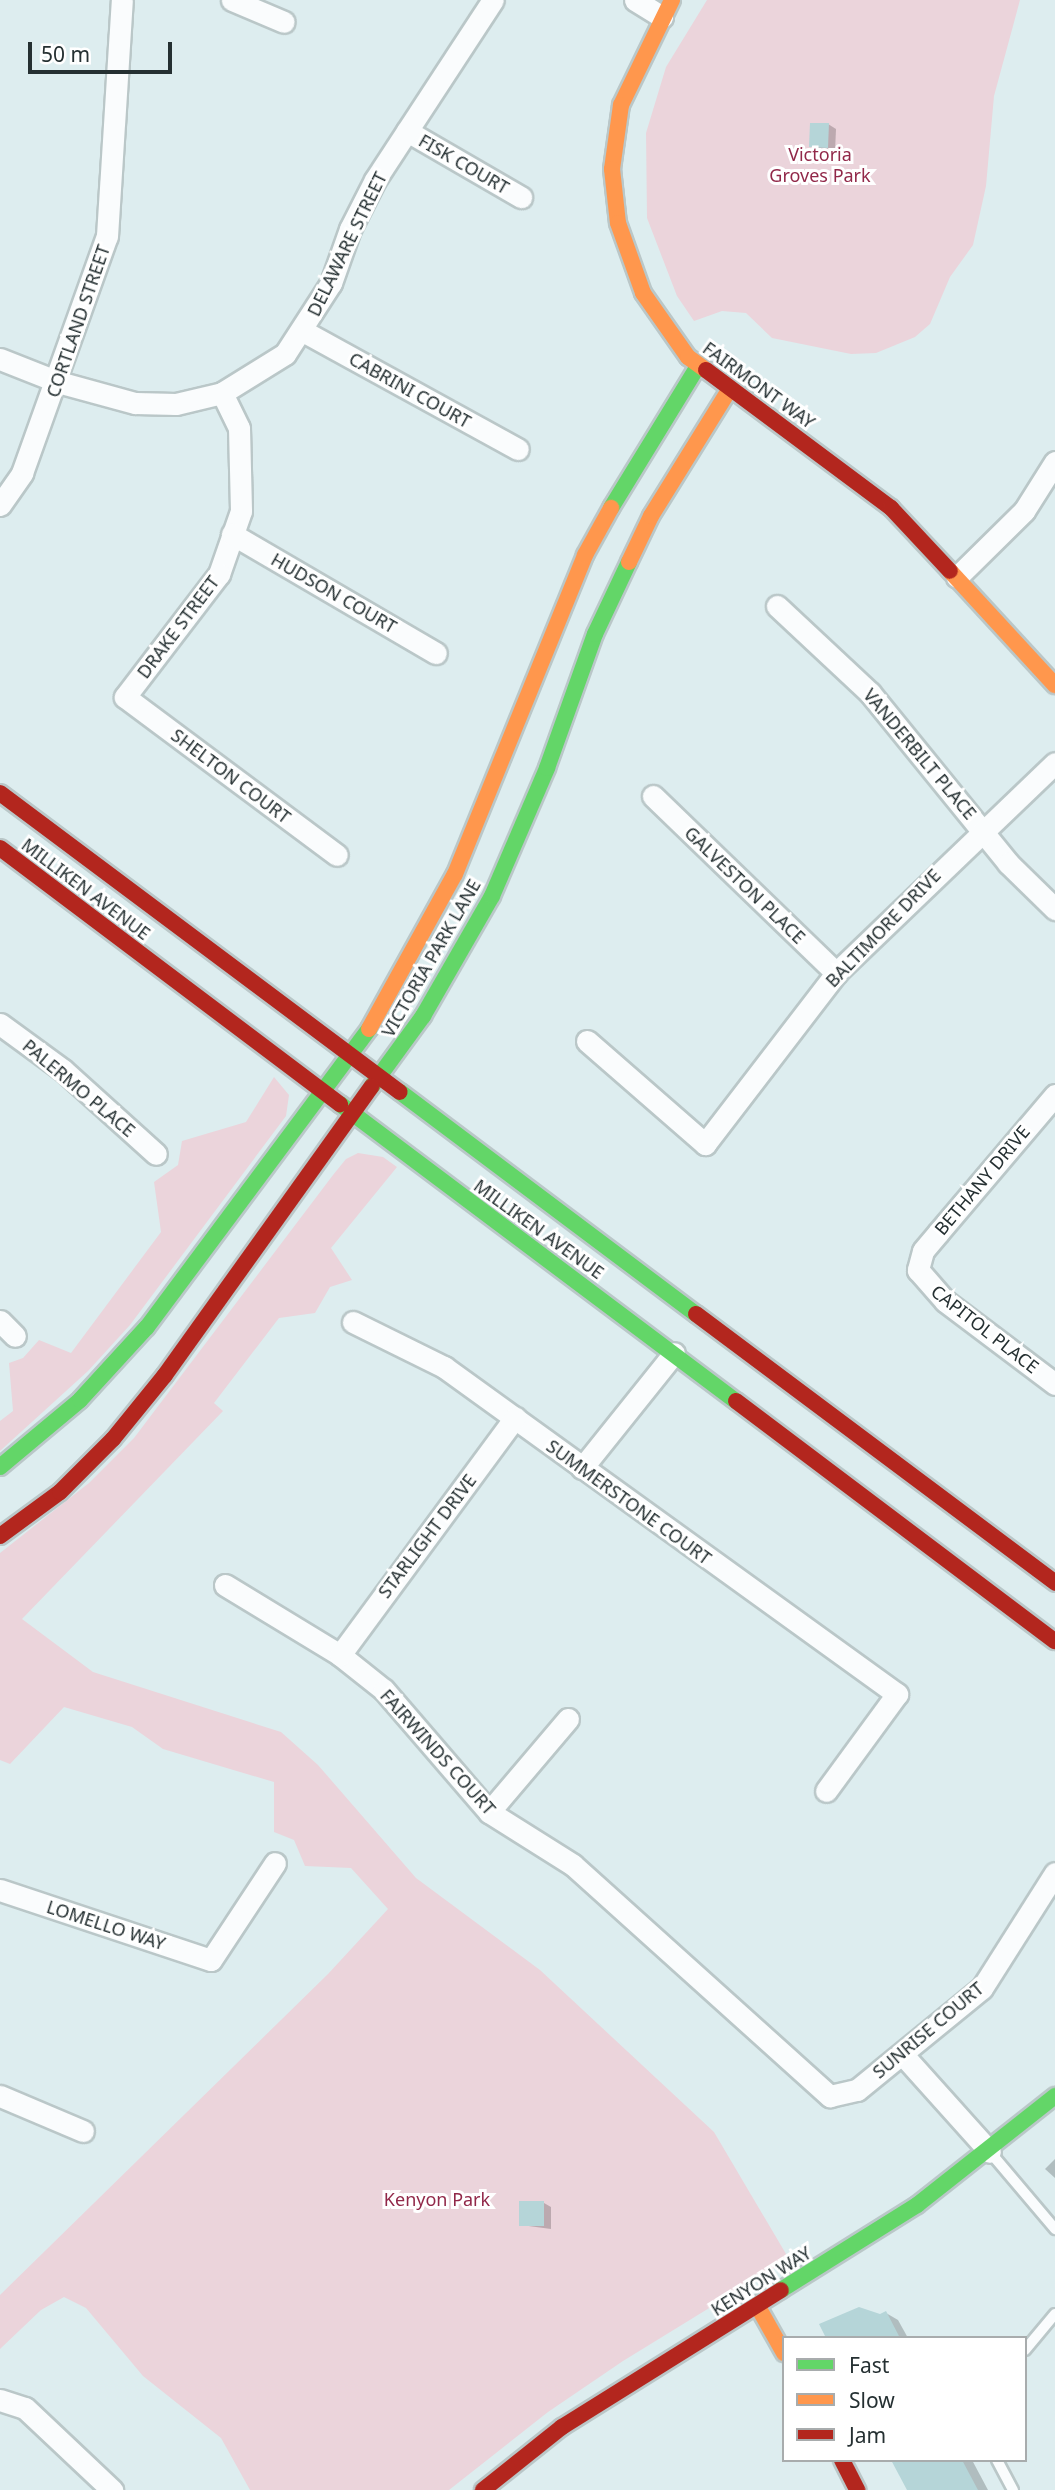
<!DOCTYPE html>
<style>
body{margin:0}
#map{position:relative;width:1055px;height:2490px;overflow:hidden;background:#ddedef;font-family:"Noto Sans",sans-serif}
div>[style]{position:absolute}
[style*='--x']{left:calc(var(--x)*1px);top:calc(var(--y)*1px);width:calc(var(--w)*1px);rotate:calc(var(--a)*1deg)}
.green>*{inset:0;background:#ebd4db}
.shadow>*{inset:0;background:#0003}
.building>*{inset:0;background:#b5d5d8}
.roads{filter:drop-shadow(2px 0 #bac7c8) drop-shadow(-2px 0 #bac7c8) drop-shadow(0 2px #bac7c8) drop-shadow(0 -2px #bac7c8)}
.lane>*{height:10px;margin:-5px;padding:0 5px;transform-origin:5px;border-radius:5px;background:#fafcfd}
.street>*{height:21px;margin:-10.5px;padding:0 10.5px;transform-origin:10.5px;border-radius:10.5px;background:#fafcfd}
.fast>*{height:16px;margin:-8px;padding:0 8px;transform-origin:8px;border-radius:8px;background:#63d668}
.slow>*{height:16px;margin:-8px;padding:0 8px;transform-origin:8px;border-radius:8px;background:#ff974d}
.jam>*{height:16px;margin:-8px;padding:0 8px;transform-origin:8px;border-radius:8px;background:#b3261e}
span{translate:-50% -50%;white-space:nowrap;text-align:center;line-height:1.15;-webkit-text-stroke:6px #fff;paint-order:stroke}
.park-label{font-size:18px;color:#912849}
.street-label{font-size:18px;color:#253032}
.legend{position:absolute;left:782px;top:2336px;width:245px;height:126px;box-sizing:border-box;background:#fff;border:2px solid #a8acad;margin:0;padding:9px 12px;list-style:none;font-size:21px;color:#253032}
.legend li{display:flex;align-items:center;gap:14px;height:35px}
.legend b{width:35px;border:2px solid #a8acad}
.scale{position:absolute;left:28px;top:42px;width:144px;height:32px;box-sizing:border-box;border:4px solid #253032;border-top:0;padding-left:9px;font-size:21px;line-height:24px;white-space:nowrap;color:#253032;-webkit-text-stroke:5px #fff;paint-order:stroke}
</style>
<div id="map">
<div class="green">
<i style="clip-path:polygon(707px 0,1020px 0,994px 96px,986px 186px,973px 245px,950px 277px,930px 324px,915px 337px,876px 353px,851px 354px,772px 338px,746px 313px,722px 311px,694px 321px,677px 296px,647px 218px,646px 133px,666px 67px)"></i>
<i style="clip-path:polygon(274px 1077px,289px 1095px,286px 1116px,130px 1325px,88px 1371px,0 1451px,0 1421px,13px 1411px,9px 1363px,23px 1358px,39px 1340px,71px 1353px,161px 1232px,154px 1182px,178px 1165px,182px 1141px,246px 1122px)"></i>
<i style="clip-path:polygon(358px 1153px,383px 1157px,397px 1167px,331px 1248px,352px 1280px,330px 1287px,315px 1313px,279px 1318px,214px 1403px,223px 1411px,22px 1619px,93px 1672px,281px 1732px,318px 1765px,416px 1878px,540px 1970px,714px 2132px,789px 2259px,623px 2361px,548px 2412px,449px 2490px,250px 2490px,221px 2438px,143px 2376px,86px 2308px,64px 2297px,41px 2310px,0 2349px,0 2295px,328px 1974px,388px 1909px,351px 1868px,305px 1866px,294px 1840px,274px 1832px,274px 1782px,163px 1749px,132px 1727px,64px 1707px,10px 1764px,0 1760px,0 1553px,89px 1483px,134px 1438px,333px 1175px,346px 1159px)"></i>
</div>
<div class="shadow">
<i style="clip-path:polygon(828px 124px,836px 129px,835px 152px,811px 146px)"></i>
<i style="clip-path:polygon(1055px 2159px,1055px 2178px,1045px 2169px)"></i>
<i style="clip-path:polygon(544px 2203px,551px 2207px,551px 2229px,521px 2225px)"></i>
<i style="clip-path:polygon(886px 2313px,898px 2320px,908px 2338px,828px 2338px)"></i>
<i style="clip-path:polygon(893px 2460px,972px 2460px,988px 2490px,909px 2490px)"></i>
</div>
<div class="building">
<i style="clip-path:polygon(810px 123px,829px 123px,828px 148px,809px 147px)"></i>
<i style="clip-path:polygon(519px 2201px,544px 2201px,544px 2226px,519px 2226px)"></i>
<i style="clip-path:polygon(859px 2307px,880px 2314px,886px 2311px,900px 2338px,826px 2338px,819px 2324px)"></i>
<i style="clip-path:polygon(891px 2460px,962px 2460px,978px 2490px,907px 2490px)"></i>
</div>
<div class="roads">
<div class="lane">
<i style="--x:990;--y:2152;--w:101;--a:49.8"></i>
<i style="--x:1025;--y:2350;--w:47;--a:-50.2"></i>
<i style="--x:997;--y:2460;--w:34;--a:62"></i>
</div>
<div class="street">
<i style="--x:232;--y:0;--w:56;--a:22.9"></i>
<i style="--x:635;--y:0;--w:32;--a:32"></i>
<i style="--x:407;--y:131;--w:132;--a:30.1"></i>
<i style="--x:303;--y:331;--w:245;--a:28.8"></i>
<i style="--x:0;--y:359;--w:62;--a:21.6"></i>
<i style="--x:58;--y:382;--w:80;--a:15.3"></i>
<i style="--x:135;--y:403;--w:41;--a:1.4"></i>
<i style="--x:176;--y:404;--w:47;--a:-13.4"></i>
<i style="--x:222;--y:393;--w:74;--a:-31.8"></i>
<i style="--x:285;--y:354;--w:85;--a:-57.1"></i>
<i style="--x:331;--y:283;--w:57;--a:-70.6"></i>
<i style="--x:350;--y:229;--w:55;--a:-63"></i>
<i style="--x:375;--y:180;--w:215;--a:-56.8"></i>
<i style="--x:222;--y:393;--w:39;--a:64"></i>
<i style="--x:239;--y:428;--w:83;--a:88.6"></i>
<i style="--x:241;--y:511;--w:67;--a:109.2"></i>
<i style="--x:219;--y:574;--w:155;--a:127.4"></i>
<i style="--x:125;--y:697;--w:264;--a:36.7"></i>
<i style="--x:0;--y:505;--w:39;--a:-55"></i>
<i style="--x:22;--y:473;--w:252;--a:-70.3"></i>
<i style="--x:107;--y:236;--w:236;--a:-86.4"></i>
<i style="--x:232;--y:534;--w:236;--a:30.3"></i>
<i style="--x:957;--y:577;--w:94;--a:-44.6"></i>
<i style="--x:1024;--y:511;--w:58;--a:-57.7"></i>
<i style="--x:777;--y:606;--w:127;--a:43.1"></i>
<i style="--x:870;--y:693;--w:219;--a:50.9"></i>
<i style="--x:1008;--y:863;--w:66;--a:44.4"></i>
<i style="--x:653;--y:796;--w:255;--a:44"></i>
<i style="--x:0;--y:1024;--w:78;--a:36.1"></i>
<i style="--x:63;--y:1070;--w:125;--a:42.1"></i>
<i style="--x:587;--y:1041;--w:157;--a:41.1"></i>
<i style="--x:705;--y:1144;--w:215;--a:-52.5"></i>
<i style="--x:836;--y:973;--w:303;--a:-43.8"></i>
<i style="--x:1055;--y:1095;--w:181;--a:130.3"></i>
<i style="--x:938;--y:1233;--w:23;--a:130"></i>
<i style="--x:923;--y:1251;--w:20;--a:105"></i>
<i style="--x:918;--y:1270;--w:41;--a:48.9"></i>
<i style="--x:945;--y:1301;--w:138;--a:37"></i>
<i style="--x:0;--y:1321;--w:21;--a:45"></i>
<i style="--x:353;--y:1322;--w:102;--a:26.3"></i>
<i style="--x:444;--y:1367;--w:559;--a:35.82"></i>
<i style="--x:897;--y:1694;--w:120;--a:126.2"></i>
<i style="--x:582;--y:1468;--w:147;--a:-51.3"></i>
<i style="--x:225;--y:1585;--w:135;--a:31.3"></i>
<i style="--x:340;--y:1655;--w:56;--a:38.5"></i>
<i style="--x:384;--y:1690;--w:161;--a:49.3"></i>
<i style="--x:489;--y:1812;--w:99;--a:32.2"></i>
<i style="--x:573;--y:1865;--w:346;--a:42"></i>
<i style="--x:830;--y:2096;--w:28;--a:-13"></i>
<i style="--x:857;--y:2090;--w:161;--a:-39.2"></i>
<i style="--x:982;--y:1988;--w:136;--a:-57.6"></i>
<i style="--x:340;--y:1655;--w:295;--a:-53.6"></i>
<i style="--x:489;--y:1812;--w:122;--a:-49.7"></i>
<i style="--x:0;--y:1890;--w:222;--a:18.4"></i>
<i style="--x:211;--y:1960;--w:116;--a:-56.6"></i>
<i style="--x:903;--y:2055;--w:130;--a:48.1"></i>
<i style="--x:0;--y:2096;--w:90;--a:22.9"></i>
<i style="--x:0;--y:2400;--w:26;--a:18"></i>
<i style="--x:25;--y:2408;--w:120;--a:43.3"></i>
</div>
<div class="fast">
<i style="--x:611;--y:508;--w:167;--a:-58.5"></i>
<i style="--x:372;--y:1086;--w:87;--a:-53.9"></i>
<i style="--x:423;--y:1016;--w:138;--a:-60.1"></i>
<i style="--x:492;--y:896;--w:139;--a:-66.7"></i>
<i style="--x:547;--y:768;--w:142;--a:-70.3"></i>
<i style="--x:595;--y:634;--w:80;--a:-64.7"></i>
<i style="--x:400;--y:1092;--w:370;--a:36.9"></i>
<i style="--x:340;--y:1104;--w:495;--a:36.9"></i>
<i style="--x:0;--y:1467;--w:104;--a:-39.9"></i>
<i style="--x:80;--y:1400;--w:99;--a:-47.5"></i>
<i style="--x:147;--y:1327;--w:372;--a:-53.3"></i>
<i style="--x:781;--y:2290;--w:160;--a:-32"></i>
<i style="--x:917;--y:2205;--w:176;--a:-38.3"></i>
</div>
<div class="slow">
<i style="--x:672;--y:0;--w:117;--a:115.9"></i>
<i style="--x:621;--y:105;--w:65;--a:98"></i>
<i style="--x:612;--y:169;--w:54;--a:83.7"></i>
<i style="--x:618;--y:223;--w:74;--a:70.3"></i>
<i style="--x:643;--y:293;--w:78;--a:54.9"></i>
<i style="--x:688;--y:357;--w:22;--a:36"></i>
<i style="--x:629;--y:562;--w:51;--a:-64.4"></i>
<i style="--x:651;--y:516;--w:148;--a:-58.2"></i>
<i style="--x:950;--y:571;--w:155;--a:47.4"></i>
<i style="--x:369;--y:1029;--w:177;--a:-61"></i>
<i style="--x:455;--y:874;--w:344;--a:-67.8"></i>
<i style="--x:585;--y:555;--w:54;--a:-61"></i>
<i style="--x:758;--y:2307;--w:53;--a:60.5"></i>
</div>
<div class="jam">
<i style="--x:706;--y:370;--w:231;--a:36.7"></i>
<i style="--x:891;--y:508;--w:86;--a:46.9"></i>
<i style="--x:0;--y:793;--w:499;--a:36.8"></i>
<i style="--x:0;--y:848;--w:426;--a:37"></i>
<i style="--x:696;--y:1314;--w:449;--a:36.8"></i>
<i style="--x:736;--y:1401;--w:399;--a:37"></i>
<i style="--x:0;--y:1536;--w:74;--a:-36.3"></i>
<i style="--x:60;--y:1492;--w:75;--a:-45"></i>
<i style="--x:113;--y:1439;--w:82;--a:-50.9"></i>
<i style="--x:165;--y:1375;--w:355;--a:-54.4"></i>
<i style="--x:842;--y:2460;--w:34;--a:63"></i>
<i style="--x:483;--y:2490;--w:101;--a:-38.6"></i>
<i style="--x:562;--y:2427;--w:258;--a:-32"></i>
</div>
</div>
<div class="park-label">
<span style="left:820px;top:165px">Victoria<br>Groves Park</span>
<span style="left:437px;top:2199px">Kenyon Park</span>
</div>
<div class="street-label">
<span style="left:464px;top:164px;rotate:30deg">FISK COURT</span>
<span style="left:347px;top:244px;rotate:-64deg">DELAWARE STREET</span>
<span style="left:78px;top:321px;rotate:-71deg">CORTLAND STREET</span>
<span style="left:759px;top:385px;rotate:36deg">FAIRMONT WAY</span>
<span style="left:410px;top:390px;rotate:29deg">CABRINI COURT</span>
<span style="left:334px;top:593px;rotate:30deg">HUDSON COURT</span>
<span style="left:178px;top:627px;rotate:-53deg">DRAKE STREET</span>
<span style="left:920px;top:754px;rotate:50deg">VANDERBILT PLACE</span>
<span style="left:231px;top:776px;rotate:37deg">SHELTON COURT</span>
<span style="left:745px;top:885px;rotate:44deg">GALVESTON PLACE</span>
<span style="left:86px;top:889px;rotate:37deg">MILLIKEN AVENUE</span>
<span style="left:883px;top:928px;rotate:-46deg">BALTIMORE DRIVE</span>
<span style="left:431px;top:958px;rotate:-60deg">VICTORIA PARK LANE</span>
<span style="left:79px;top:1088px;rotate:40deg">PALERMO PLACE</span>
<span style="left:982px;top:1180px;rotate:-50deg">BETHANY DRIVE</span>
<span style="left:539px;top:1229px;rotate:36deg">MILLIKEN AVENUE</span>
<span style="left:985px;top:1329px;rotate:38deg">CAPITOL PLACE</span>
<span style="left:629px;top:1502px;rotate:36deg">SUMMERSTONE COURT</span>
<span style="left:427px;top:1536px;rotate:-53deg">STARLIGHT DRIVE</span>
<span style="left:438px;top:1752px;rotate:48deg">FAIRWINDS COURT</span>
<span style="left:106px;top:1925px;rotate:18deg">LOMELLO WAY</span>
<span style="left:928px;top:2030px;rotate:-40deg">SUNRISE COURT</span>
<span style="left:761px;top:2281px;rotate:-32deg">KENYON WAY</span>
</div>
<ul class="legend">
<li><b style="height:9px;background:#63d668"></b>Fast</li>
<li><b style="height:9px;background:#ff974d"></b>Slow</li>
<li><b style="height:9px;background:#b3261e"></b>Jam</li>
</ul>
<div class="scale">50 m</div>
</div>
